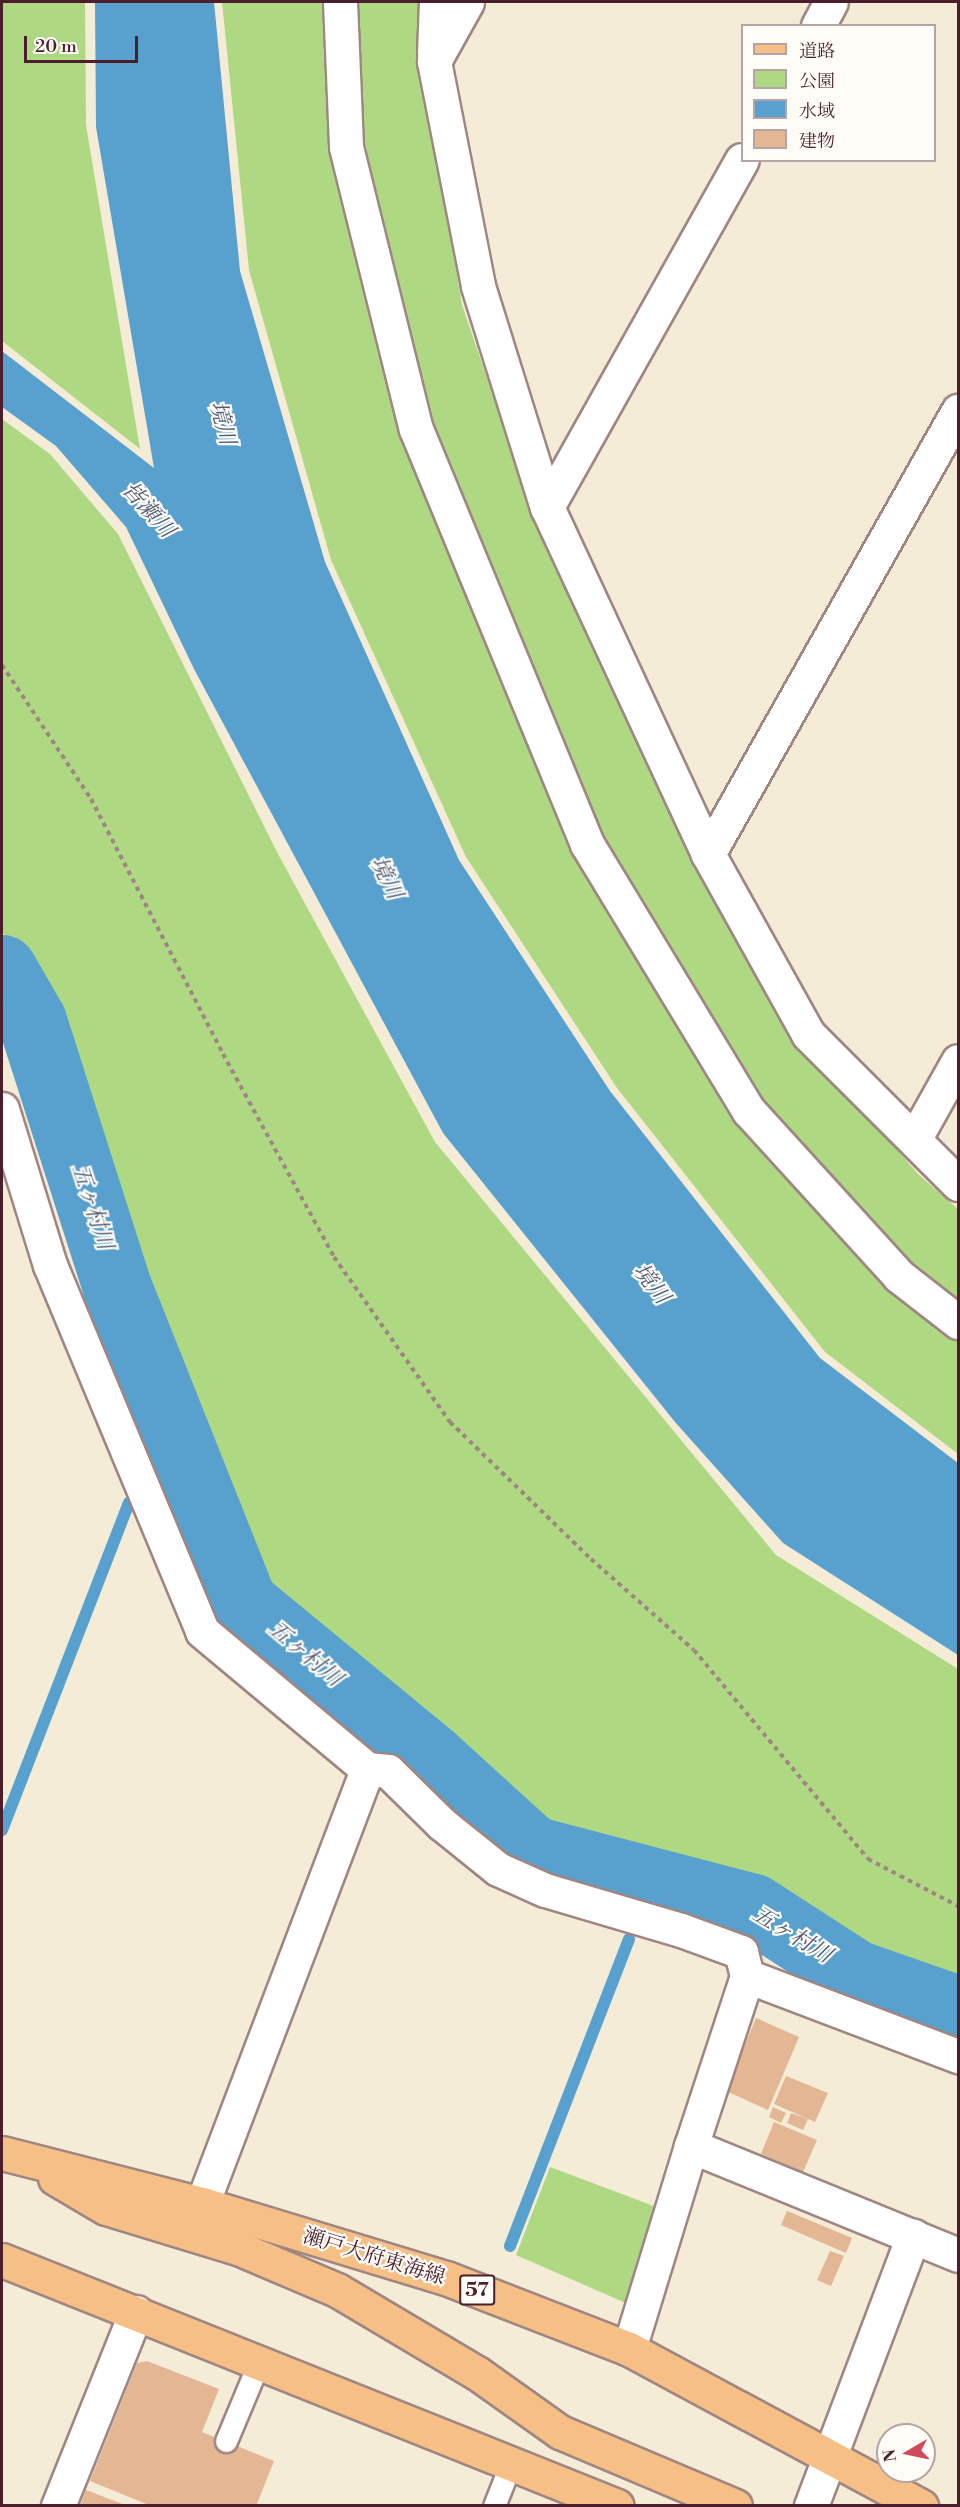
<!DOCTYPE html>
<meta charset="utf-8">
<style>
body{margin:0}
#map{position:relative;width:960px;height:2507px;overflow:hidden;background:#f5ecd8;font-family:"Libre Bodoni","Noto Serif JP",serif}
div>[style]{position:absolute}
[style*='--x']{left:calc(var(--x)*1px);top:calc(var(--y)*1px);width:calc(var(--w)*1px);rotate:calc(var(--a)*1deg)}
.green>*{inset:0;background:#afd883}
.water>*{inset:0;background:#58a1cf}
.stream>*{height:12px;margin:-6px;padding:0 6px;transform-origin:6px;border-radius:6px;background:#58a1cf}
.river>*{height:69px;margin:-34.5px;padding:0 34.5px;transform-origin:34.5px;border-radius:34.5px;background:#58a1cf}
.building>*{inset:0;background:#e3b694}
.path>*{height:4px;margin-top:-2px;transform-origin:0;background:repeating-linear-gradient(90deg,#a08682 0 4.5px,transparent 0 9px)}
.roads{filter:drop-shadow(2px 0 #a08682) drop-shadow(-2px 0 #a08682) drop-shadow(0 2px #a08682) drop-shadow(0 -2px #a08682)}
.service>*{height:21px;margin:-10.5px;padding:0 10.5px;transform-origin:10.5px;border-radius:10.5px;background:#fff}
.minor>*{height:33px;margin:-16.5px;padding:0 16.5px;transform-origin:16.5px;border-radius:16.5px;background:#fff}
.primary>*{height:33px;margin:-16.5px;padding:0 16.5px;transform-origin:16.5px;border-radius:16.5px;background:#f5bf86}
span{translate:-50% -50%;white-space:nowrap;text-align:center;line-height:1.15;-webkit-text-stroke:4.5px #fdfcf7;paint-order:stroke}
.shield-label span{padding:2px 4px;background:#fdfcf7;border:2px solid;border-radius:4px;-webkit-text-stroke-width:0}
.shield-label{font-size:20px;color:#4a1f2b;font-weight:700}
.street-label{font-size:21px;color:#4a1f2b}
.water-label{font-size:22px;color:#505a75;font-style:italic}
.frame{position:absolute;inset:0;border:3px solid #4a1f2b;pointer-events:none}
.legend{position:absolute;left:741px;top:24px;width:195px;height:138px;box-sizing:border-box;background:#fdfcf7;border:2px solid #b5a4a5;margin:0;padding:8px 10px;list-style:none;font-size:18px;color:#4a1f2b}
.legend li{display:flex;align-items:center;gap:12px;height:30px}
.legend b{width:30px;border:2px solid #b5a4a5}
.north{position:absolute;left:876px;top:2423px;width:60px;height:60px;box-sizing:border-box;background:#fdfcf7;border:2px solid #b5a4a5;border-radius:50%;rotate:261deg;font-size:16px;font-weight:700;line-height:24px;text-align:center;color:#4a1f2b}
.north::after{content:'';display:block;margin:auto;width:21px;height:27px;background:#d1495b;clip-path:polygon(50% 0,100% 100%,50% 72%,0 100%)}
.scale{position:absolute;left:24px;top:36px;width:114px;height:27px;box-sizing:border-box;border:3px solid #4a1f2b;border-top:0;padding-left:8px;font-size:18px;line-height:21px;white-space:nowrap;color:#4a1f2b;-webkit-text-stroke:4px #fdfcf7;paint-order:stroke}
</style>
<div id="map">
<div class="green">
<i style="clip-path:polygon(2px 2px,85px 2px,86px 125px,140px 449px,2px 341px)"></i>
<i style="clip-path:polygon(222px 2px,421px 2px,421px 51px,462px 305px,536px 521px,800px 1038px,919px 1175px,958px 1209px,958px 1454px,825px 1352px,617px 1088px,466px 857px,331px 560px,249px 270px)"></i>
<i style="clip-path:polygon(2px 419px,50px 454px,118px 534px,278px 854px,435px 1142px,776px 1555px,958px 1669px,958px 1990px,860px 1962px,758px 1892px,540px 1835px,258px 1592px,128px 1279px,50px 1013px,2px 931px)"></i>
<i style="clip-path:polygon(550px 2167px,659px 2208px,628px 2304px,516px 2255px)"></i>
</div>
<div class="water">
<i style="clip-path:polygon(95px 2px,214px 2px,240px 271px,325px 562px,459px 860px,610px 1091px,820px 1358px,958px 1463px,958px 1655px,783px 1543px,675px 1422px,443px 1133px,194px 669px,126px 527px,56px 446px,2px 407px,2px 351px,154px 468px,96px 127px)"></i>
</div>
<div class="stream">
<i style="--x:165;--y:1486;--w:30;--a:-12"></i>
<i style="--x:2;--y:1830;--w:351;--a:-68.8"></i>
<i style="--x:644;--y:1902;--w:21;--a:-71"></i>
<i style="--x:510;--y:2246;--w:329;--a:-68.8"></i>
</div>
<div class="river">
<i style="--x:2;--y:969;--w:60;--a:60"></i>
<i style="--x:32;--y:1021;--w:279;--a:72.3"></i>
<i style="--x:117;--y:1287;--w:340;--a:68.3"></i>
<i style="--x:243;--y:1603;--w:244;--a:39.5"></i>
<i style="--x:431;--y:1758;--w:137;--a:42.3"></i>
<i style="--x:532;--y:1850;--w:228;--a:14.7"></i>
<i style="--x:753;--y:1908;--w:121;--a:32.9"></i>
<i style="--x:855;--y:1974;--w:109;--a:19.3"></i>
</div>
<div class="building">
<i style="clip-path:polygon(756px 2018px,799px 2037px,768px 2110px,726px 2091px)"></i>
<i style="clip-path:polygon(786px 2076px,828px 2093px,815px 2122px,774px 2104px)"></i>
<i style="clip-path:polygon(773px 2107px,786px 2113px,781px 2123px,769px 2117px)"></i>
<i style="clip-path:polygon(791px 2113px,808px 2119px,803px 2130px,787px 2123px)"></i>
<i style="clip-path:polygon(774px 2122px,817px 2140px,803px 2172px,761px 2154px)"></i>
<i style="clip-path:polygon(787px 2211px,852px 2238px,846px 2253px,781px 2225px)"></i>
<i style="clip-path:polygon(830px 2251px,844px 2256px,831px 2286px,817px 2280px)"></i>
<i style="clip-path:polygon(147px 2361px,219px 2389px,202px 2432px,274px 2461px,256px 2506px,151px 2506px,90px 2481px,137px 2363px)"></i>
<i style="clip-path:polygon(86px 2490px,125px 2505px,125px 2506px,80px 2506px)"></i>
</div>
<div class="path">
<i style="--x:2;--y:665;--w:161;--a:56.4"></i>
<i style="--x:91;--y:799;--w:287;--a:62.6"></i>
<i style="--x:223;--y:1054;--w:231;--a:61.3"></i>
<i style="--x:334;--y:1257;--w:202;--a:54.9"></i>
<i style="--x:450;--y:1422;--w:197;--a:44.2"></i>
<i style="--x:591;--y:1559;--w:137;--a:41.5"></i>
<i style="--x:694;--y:1650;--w:272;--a:50.2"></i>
<i style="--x:868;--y:1859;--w:102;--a:27.6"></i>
</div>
<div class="roads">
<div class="service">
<i style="--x:226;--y:2441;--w:86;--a:-67.3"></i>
<i style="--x:494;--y:2506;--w:46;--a:-68.4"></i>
</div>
<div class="minor">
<i style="--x:340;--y:2;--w:145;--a:87.6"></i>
<i style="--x:346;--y:147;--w:291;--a:76.1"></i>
<i style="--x:416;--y:429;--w:449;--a:67.6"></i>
<i style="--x:587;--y:844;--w:312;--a:58.8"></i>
<i style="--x:749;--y:1111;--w:223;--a:47.7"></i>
<i style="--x:899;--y:1276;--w:75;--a:37.9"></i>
<i style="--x:467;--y:2;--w:68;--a:119.2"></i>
<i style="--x:434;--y:61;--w:229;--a:78.9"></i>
<i style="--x:478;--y:286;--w:232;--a:72.7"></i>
<i style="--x:547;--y:507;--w:383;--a:65.1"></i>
<i style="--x:708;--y:854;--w:206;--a:60.9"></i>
<i style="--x:808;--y:1034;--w:212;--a:45"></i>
<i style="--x:818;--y:26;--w:27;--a:-62"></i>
<i style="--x:434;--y:53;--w:51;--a:-87.8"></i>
<i style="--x:547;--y:507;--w:398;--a:-60.7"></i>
<i style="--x:708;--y:854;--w:509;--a:-60.56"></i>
<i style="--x:2;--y:1109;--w:163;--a:72.9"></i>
<i style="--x:50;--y:1265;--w:396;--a:67.4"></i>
<i style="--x:202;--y:1631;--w:215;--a:39.9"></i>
<i style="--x:915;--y:1138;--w:88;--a:-60.8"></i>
<i style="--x:747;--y:1976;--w:226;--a:20.8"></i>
<i style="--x:202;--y:2204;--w:465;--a:-69.2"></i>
<i style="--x:367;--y:1769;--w:21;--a:5"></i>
<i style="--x:388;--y:1771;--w:76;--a:44.5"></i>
<i style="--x:442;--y:1824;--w:72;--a:38.8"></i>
<i style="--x:498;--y:1869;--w:51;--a:24.1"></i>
<i style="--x:545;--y:1890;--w:142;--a:16.4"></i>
<i style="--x:681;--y:1930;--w:64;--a:20.1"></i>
<i style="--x:741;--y:1952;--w:25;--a:76"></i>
<i style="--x:747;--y:1976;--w:179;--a:108.2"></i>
<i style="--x:691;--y:2146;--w:288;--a:22.2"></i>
<i style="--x:629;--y:2349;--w:212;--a:-73"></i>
<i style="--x:58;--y:2506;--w:209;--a:-68.1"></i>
<i style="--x:811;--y:2506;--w:289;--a:-69.3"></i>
</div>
<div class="primary">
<i style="--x:2;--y:2153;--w:206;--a:14.3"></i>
<i style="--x:202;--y:2204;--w:255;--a:16.9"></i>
<i style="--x:446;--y:2278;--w:196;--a:21.2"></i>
<i style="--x:629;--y:2349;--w:332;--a:28.3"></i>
<i style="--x:55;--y:2178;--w:59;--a:30.5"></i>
<i style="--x:106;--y:2208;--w:138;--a:16.9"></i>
<i style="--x:238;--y:2248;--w:108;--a:23"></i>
<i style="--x:337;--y:2290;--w:163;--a:30.7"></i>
<i style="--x:477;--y:2373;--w:102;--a:35.4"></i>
<i style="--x:560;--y:2432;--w:190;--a:22.9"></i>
<i style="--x:2;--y:2260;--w:662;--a:21.8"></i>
</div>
</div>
<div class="shield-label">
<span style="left:477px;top:2290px">57</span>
</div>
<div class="street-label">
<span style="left:374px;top:2257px;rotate:17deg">瀬戸大府東海線</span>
</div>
<div class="water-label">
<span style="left:222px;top:423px;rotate:75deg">境川</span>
<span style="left:148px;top:510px;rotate:48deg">皆瀬川</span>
<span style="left:386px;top:878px;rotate:64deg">境川</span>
<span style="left:92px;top:1207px;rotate:72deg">五ヶ村川</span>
<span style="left:651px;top:1284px;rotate:52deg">境川</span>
<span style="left:305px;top:1654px;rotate:40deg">五ヶ村川</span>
<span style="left:792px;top:1935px;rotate:31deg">五ヶ村川</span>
</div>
<div class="frame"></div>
<ul class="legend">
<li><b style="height:8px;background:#f5bf86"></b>道路</li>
<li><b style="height:16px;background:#afd883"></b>公園</li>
<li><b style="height:16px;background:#58a1cf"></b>水域</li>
<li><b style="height:16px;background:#e3b694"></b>建物</li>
</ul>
<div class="north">N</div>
<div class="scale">20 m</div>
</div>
